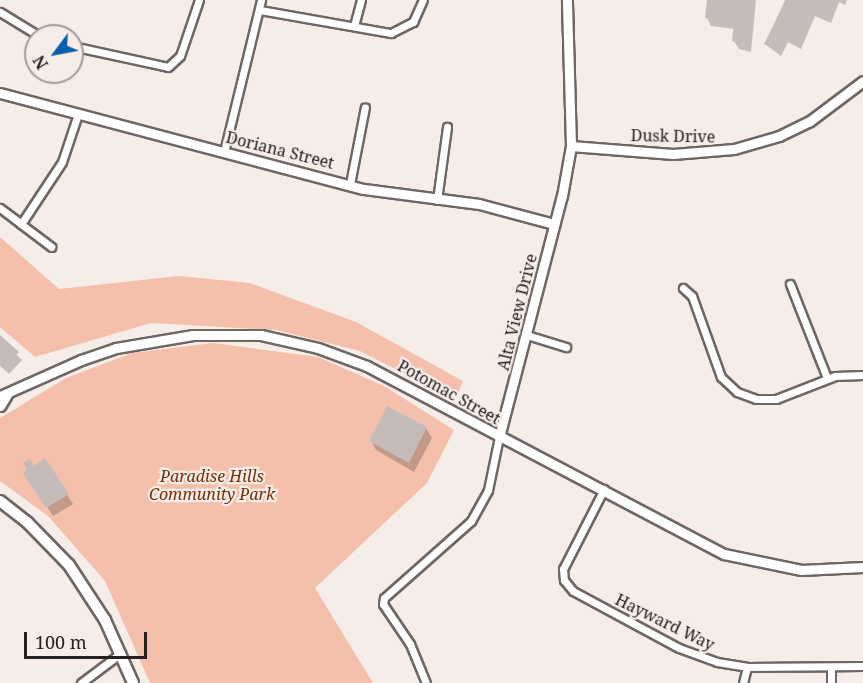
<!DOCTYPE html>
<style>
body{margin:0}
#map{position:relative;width:863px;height:683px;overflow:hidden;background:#f6ede9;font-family:"Noto Serif",serif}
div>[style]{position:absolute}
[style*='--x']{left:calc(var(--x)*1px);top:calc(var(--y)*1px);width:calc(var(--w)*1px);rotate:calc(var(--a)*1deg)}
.green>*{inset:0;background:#f4c0ac}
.shadow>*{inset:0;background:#0003}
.building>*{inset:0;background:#c5bcb9}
.roads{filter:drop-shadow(2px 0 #6f6764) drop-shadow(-2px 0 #6f6764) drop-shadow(0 2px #6f6764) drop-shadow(0 -2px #6f6764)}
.street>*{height:7px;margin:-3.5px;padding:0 3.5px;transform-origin:3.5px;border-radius:3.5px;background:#fff}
.secondary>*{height:9px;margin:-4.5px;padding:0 4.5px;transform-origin:4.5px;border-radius:4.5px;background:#fff}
.primary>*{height:10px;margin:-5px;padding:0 5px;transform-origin:5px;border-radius:5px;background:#fff}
span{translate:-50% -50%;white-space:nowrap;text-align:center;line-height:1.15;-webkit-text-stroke:4.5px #f6ede9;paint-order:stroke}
.street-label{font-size:16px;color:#23201f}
.park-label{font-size:16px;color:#782c05;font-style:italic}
.north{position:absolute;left:24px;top:24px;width:60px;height:60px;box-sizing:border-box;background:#f6ede9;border:2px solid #a29b98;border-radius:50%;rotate:238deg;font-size:16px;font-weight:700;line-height:24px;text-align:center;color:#23201f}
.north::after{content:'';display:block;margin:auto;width:21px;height:27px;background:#055fad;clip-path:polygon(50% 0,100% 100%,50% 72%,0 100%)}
.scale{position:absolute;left:24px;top:632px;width:123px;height:27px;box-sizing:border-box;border:3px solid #23201f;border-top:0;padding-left:8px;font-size:18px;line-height:21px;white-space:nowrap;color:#23201f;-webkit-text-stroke:4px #f6ede9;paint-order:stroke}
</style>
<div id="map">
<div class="green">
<i style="clip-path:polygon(0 237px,59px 289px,179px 276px,250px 283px,356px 322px,463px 381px,455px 400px,360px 351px,276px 330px,151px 323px,35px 357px,0 327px)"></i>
<i style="clip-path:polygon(213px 343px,318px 357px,384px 386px,454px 430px,427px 483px,315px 588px,373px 683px,150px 683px,105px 581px,48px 516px,0 481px,0 418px,66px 378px,132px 353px)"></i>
</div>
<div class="shadow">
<i style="clip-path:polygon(708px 0,756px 0,751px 52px,739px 49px,734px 41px,735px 29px,711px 26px,707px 18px)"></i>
<i style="clip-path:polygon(785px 0,847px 0,845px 5px,839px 2px,831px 23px,815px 16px,801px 49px,788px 42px,781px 56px,765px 44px)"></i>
<i style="clip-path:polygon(0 338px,22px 360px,9px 374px,0 366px)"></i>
<i style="clip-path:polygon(426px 428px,432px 438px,414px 472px,376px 450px,371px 441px)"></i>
<i style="clip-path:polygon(45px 460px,73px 504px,53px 516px,31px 482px,34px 468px)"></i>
</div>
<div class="building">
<i style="clip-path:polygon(707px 0,751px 0,747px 44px,732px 41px,734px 22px,705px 18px)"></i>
<i style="clip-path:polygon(786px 0,821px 0,832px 5px,827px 17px,811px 10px,797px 43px,784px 36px,777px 50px,764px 44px)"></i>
<i style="clip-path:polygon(0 335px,19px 352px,4px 368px,0 364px)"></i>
<i style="clip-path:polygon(387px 406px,427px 427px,409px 463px,369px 441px)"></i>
<i style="clip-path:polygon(45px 458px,69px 494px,46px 508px,23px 473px,27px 470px,23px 463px,30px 459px,34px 466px)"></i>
</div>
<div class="roads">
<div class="street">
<i style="--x:260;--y:10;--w:133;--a:10"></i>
<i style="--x:391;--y:33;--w:25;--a:-27"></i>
<i style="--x:413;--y:22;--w:24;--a:-66"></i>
<i style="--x:0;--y:12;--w:46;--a:31.6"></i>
<i style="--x:354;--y:26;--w:27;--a:-75"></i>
<i style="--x:72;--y:46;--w:98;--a:12.3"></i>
<i style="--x:168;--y:67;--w:16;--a:-43"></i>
<i style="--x:180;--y:56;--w:59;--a:-71.3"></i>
<i style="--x:224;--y:152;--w:156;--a:-76.3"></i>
<i style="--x:350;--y:184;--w:78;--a:-79"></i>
<i style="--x:437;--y:200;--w:74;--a:-82.2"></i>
<i style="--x:0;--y:208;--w:26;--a:37"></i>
<i style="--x:21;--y:224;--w:74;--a:-56.5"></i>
<i style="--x:62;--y:162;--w:51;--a:-71.6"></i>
<i style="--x:21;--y:224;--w:38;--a:37"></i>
<i style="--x:790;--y:284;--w:101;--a:68.5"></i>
<i style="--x:683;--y:288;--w:12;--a:42"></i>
<i style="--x:692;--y:296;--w:86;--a:70.3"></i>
<i style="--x:721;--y:377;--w:22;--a:43"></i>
<i style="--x:737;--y:392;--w:20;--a:20"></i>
<i style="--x:756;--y:399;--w:20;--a:0"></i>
<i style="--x:776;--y:399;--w:63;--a:-21.3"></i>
<i style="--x:835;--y:376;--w:28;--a:-2"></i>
<i style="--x:527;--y:335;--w:41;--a:17.1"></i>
<i style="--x:604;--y:489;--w:90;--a:117.1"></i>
<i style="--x:563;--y:569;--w:11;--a:85"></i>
<i style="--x:564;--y:580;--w:14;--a:51"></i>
<i style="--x:573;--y:591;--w:120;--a:28.3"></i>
<i style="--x:679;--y:648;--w:40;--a:20.2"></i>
<i style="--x:717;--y:662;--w:30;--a:9"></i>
<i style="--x:747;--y:667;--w:116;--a:-0.5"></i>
<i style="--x:831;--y:667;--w:16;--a:90"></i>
<i style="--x:81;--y:683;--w:50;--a:-36.9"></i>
<i style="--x:426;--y:683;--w:42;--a:-112.3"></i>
<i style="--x:410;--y:644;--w:48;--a:-124"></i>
<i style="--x:383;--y:604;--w:6;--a:-81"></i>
<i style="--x:384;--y:598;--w:116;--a:-41.5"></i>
<i style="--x:471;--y:521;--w:35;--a:-61"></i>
<i style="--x:488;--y:490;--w:54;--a:-78.3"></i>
<i style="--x:743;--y:683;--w:16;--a:-76"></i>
</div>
<div class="secondary">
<i style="--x:0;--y:93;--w:376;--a:14.8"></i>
<i style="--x:364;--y:189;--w:116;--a:7.4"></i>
<i style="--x:479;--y:204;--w:78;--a:14.9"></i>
<i style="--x:571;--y:146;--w:102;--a:4.5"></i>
<i style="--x:673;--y:154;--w:61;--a:-4.7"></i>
<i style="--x:734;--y:149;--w:47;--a:-16.1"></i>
<i style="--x:779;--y:136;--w:34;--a:-26"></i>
<i style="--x:810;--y:121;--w:66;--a:-37"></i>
<i style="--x:0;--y:396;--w:89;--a:-24"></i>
<i style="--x:81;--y:360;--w:37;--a:-19"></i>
<i style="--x:116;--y:348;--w:78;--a:-9.6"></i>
<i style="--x:193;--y:335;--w:68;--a:0"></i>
<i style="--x:261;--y:335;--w:58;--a:12.8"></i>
<i style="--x:318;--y:348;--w:52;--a:20.2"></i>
<i style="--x:367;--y:366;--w:403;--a:27.8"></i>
<i style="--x:724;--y:554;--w:79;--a:11.7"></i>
<i style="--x:801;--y:570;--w:62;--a:-2.8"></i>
<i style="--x:0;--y:406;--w:13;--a:-58"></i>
<i style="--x:499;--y:437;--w:249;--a:-75.4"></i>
<i style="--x:562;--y:196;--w:51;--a:-79.8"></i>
<i style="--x:571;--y:146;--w:146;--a:-91.6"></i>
</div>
<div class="primary">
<i style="--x:0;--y:501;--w:34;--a:38"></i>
<i style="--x:27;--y:522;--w:60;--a:45.7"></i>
<i style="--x:69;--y:565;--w:66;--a:56.8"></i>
<i style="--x:105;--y:620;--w:69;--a:66"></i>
</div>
</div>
<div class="street-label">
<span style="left:673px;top:136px;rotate:1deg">Dusk Drive</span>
<span style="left:280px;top:150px;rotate:14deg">Doriana Street</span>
<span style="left:517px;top:312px;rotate:-76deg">Alta View Drive</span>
<span style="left:449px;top:392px;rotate:29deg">Potomac Street</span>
<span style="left:665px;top:622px;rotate:26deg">Hayward Way</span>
</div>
<div class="park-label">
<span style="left:212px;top:485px">Paradise Hills<br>Community Park</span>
</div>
<div class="north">N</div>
<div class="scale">100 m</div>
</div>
